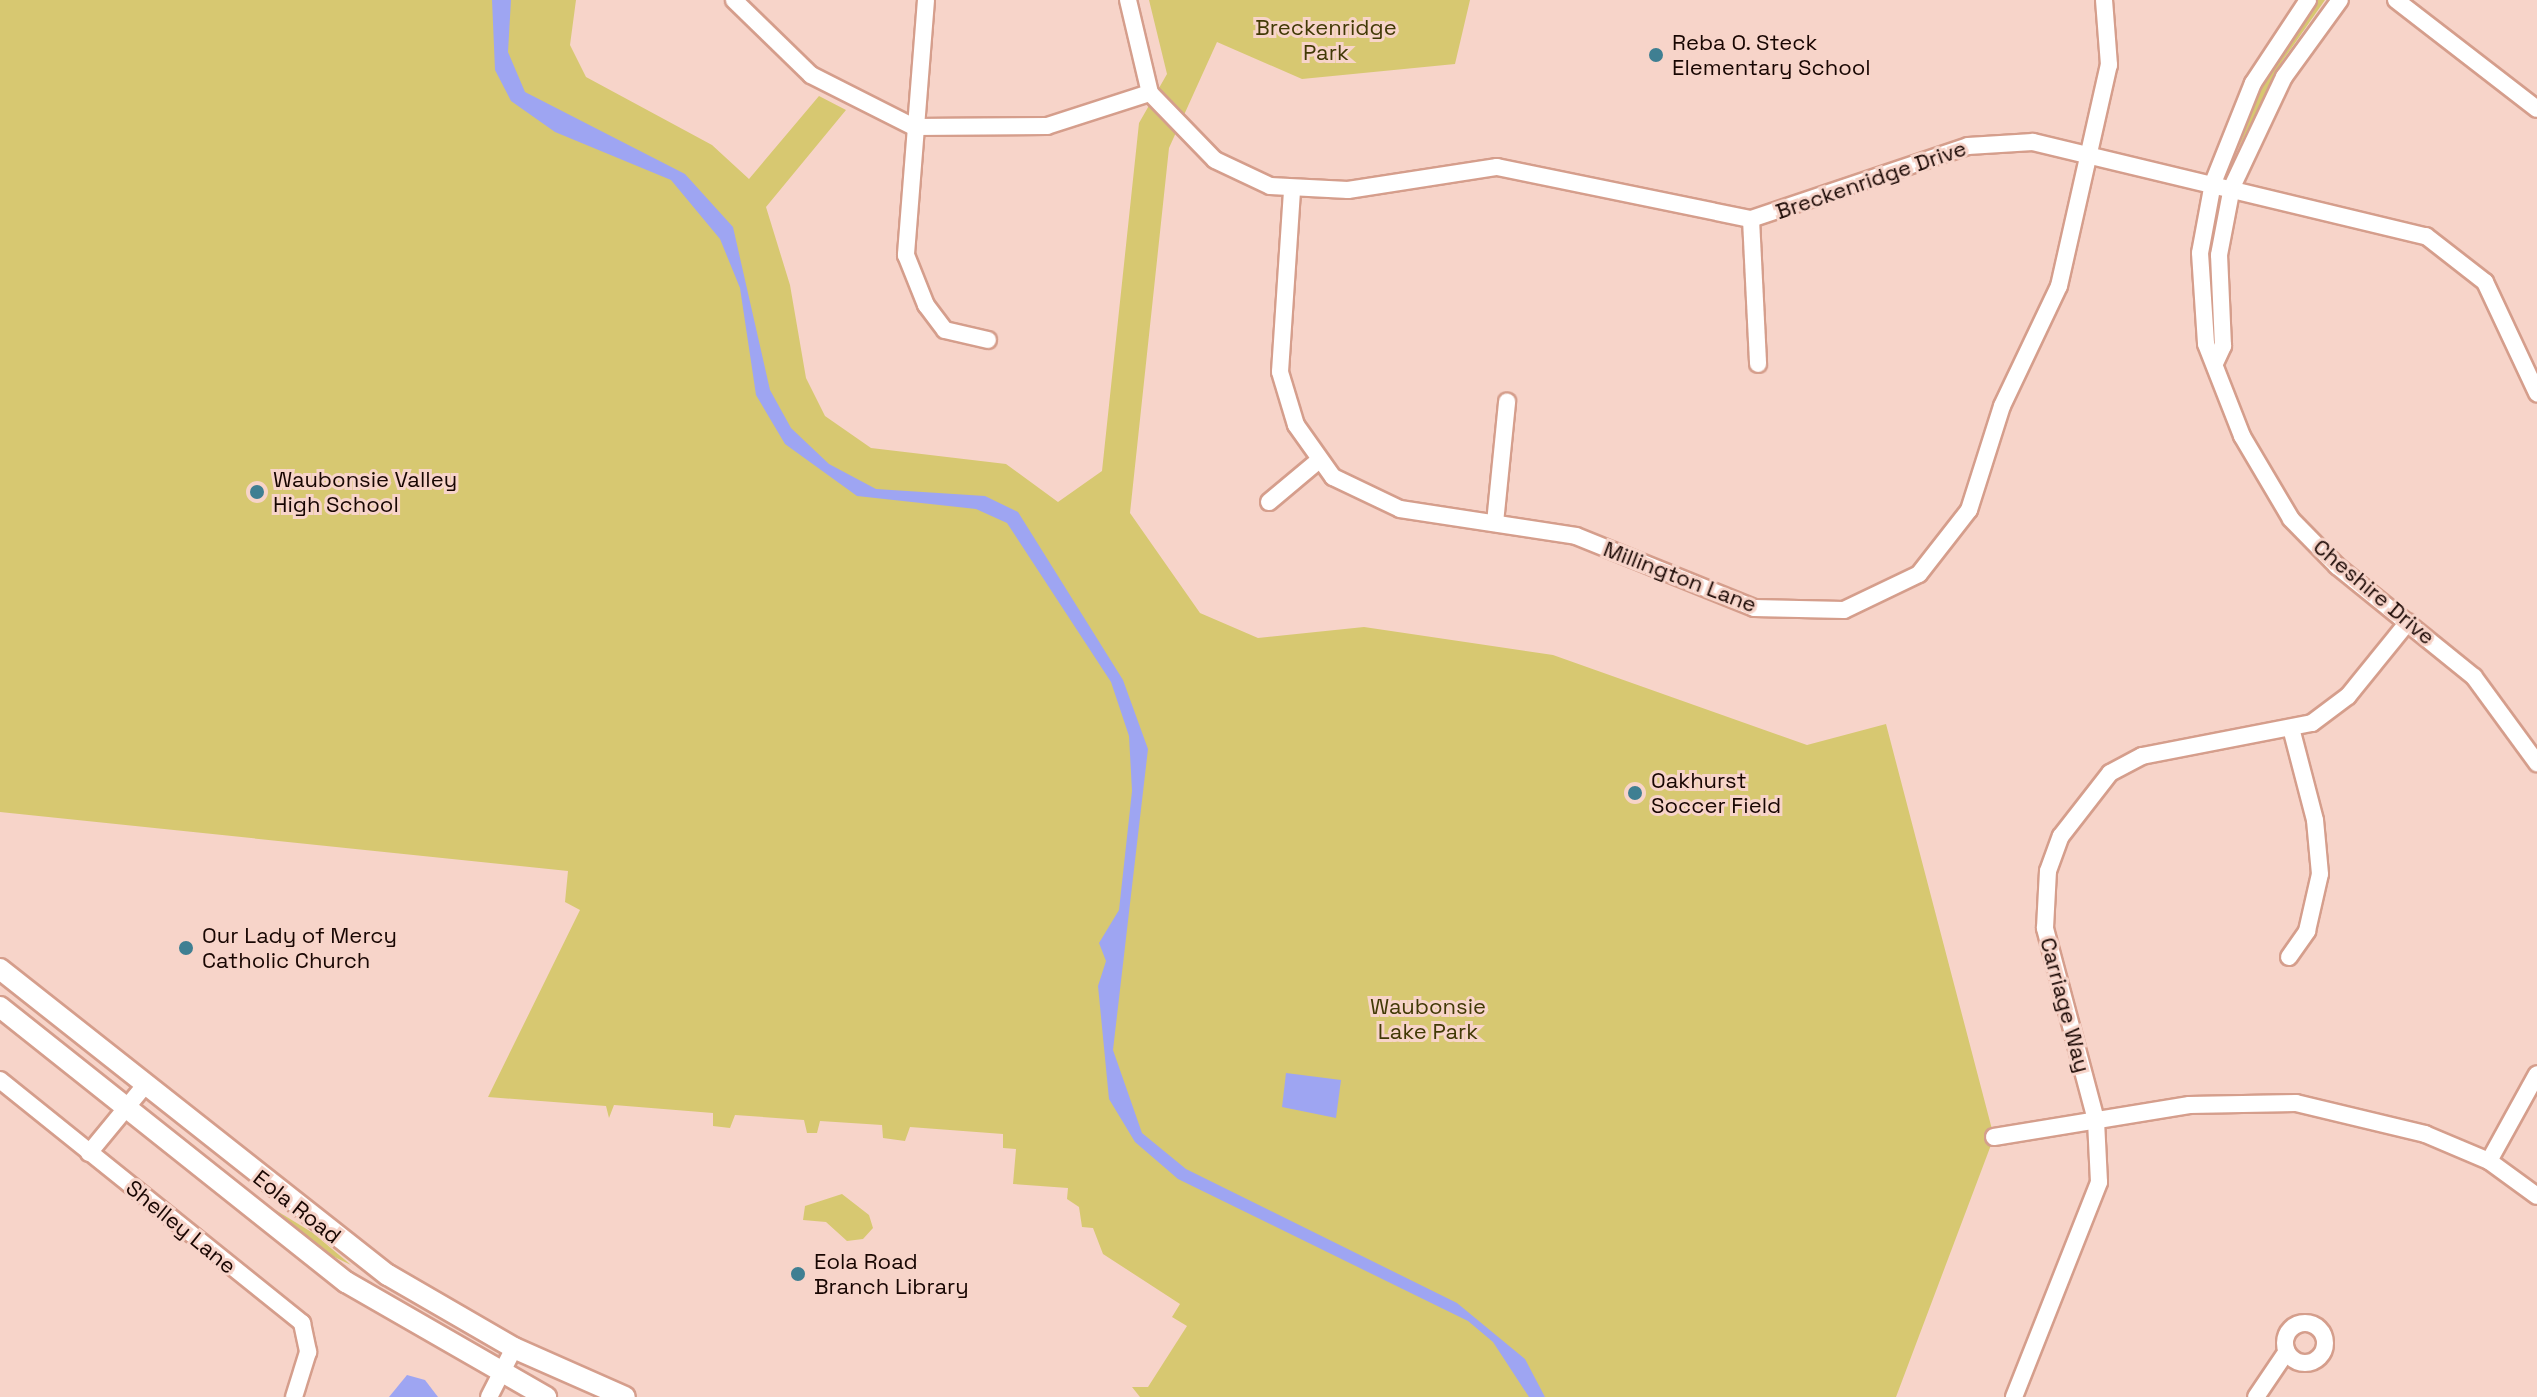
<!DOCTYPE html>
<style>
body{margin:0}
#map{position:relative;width:2537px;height:1397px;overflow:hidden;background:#f7d4c9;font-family:"Space Grotesk",sans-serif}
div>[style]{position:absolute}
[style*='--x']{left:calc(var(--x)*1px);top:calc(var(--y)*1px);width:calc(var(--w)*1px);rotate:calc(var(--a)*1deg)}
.green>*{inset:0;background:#d7c871}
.water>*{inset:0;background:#9ea5f2}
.roads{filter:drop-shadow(2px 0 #d59e8c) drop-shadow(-2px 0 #d59e8c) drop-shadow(0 2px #d59e8c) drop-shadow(0 -2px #d59e8c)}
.minor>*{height:16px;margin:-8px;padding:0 8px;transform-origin:8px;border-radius:8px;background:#fff}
.minor>.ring{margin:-8px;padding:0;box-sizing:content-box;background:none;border:16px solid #fff;border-radius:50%}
.major>*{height:20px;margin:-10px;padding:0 10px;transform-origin:10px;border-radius:10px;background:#fff}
.dots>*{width:22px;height:22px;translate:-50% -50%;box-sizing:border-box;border:4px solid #f7d4c9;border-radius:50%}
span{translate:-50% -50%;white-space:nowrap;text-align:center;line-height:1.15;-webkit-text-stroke:6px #f7d4c9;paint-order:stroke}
.park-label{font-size:22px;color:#413905}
.poi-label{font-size:22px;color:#180602}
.left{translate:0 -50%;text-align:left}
.street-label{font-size:22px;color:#180602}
</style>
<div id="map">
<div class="green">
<i style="clip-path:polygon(0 0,576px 0,570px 45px,586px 77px,712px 145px,749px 179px,819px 96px,846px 110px,766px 207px,790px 285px,806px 378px,825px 416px,871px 448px,1006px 464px,1058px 502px,1102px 471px,1139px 123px,1167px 74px,1149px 0,1470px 0,1455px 64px,1302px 79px,1217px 42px,1169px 148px,1130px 513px,1200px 613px,1258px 638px,1364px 627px,1553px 655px,1807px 745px,1886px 724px,1994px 1137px,1896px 1397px,1140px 1397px,1132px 1387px,1148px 1387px,1187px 1326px,1172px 1317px,1180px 1304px,1103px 1254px,1093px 1228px,1082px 1227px,1079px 1207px,1067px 1199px,1068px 1188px,1013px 1184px,1016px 1149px,1003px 1148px,1003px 1134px,910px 1127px,905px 1141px,883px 1138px,882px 1125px,820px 1121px,817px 1133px,807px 1133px,804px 1120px,735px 1115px,730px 1128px,713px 1126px,713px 1113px,614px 1105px,609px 1118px,606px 1106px,488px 1097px,580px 910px,565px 902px,568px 871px,0 812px)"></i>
<i style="clip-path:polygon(2315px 0,2325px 0,2283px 60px,2238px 149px,2267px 70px)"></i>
<i style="clip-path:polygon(842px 1194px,869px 1215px,873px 1228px,863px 1239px,847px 1241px,826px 1222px,803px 1220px,805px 1206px)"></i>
<i style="clip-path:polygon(264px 1203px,313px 1233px,351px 1265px,322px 1251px)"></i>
</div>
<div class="water">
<i style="clip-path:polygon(492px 0,511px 0,508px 52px,525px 92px,685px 174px,733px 227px,770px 390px,791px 428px,829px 464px,876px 489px,985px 496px,1018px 512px,1123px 680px,1148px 749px,1113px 1050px,1142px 1133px,1186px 1169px,1457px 1303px,1525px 1359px,1545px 1397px,1529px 1397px,1493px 1342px,1468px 1321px,1178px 1179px,1135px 1142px,1109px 1099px,1098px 986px,1106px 961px,1099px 943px,1119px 910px,1132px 791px,1129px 736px,1111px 682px,1007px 523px,976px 509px,857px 496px,785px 444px,756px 395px,740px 288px,720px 239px,671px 180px,555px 132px,511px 101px,495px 70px)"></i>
<i style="clip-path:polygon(1286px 1073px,1341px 1080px,1336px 1118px,1282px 1107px)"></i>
<i style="clip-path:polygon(407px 1375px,425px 1380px,438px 1397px,389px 1397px)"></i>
</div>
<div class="roads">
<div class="minor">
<i style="--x:734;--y:0;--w:107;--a:44.2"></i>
<i style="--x:811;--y:75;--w:115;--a:26.8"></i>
<i style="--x:914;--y:127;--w:133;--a:-0.4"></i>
<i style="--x:1047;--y:126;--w:108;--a:-17.8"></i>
<i style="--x:926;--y:0;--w:256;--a:94.5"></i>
<i style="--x:906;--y:255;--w:54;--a:68.2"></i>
<i style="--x:926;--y:305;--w:31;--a:53"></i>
<i style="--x:945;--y:330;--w:44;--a:13.1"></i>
<i style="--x:1128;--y:0;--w:96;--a:76.7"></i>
<i style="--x:1150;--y:93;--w:93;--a:45.9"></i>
<i style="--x:1215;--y:160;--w:61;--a:25.3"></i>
<i style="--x:1270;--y:186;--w:78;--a:2.9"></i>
<i style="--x:1348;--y:190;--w:151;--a:-8.8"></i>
<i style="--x:1497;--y:167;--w:259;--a:11.6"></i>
<i style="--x:1751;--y:219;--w:229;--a:-18.6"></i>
<i style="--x:1968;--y:146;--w:65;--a:-3.5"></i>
<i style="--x:2033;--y:142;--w:404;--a:13.5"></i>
<i style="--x:2426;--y:236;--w:75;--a:37.9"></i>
<i style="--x:2485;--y:282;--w:123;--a:64.9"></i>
<i style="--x:2308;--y:0;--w:100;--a:123.5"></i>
<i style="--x:2253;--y:83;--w:108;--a:111.8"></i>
<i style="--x:2213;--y:183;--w:71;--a:100.5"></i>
<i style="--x:2200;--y:253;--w:91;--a:86.2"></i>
<i style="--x:2206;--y:344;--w:99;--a:68.6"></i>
<i style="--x:2242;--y:436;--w:96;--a:59.4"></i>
<i style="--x:2291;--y:519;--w:66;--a:45.6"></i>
<i style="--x:2337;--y:566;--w:176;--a:39"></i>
<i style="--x:2474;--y:677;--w:107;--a:53.8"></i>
<i style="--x:2396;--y:0;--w:178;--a:37.7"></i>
<i style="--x:1292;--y:191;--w:181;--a:93.8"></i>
<i style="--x:1280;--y:372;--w:55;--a:73.2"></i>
<i style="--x:1296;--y:425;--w:64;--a:54.6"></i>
<i style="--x:1333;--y:477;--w:74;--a:25.5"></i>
<i style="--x:1400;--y:509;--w:178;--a:8.7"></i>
<i style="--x:1576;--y:536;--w:192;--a:22"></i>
<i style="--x:1754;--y:608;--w:90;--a:1.3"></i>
<i style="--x:1844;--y:610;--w:83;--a:-25.6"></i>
<i style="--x:1919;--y:574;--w:81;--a:-52"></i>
<i style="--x:1969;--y:510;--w:109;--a:-72.4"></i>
<i style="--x:2002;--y:406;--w:133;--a:-64.6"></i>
<i style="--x:2059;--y:286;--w:227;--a:-77.3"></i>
<i style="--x:2109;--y:65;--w:65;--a:-94.4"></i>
<i style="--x:1751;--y:219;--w:145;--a:87.2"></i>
<i style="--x:2216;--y:361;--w:17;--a:-65"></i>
<i style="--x:2223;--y:346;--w:91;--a:-92.5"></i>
<i style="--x:2219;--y:255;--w:69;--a:-79.2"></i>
<i style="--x:2232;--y:187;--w:122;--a:-64.7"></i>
<i style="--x:2284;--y:77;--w:95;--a:-54"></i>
<i style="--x:1269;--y:502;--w:64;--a:-39.9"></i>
<i style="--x:1495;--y:523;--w:122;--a:-84.3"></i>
<i style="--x:2289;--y:957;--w:32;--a:-55"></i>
<i style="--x:2307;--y:931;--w:58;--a:-77.2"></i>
<i style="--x:2320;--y:874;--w:54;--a:-95.3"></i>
<i style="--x:2315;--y:820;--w:91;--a:-104.6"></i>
<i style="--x:0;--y:1080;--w:388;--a:38.8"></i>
<i style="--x:302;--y:1323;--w:30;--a:78"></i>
<i style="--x:308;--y:1352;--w:47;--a:107.3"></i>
<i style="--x:1994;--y:1137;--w:198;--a:-9.3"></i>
<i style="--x:2189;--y:1105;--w:107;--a:-1.1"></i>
<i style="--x:2296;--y:1103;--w:133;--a:13.5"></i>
<i style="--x:2425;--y:1134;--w:69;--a:22.9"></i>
<i style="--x:2489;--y:1161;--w:59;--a:36.1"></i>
<i style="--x:89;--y:1153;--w:88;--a:-50.5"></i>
<i style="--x:2489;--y:1161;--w:99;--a:-61.1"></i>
<i class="ring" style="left:2285px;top:1323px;width:24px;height:24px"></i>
<i style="--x:489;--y:1397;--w:55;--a:-63"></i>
<i style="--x:2014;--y:1397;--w:231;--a:-68.4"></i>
<i style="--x:2099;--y:1182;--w:62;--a:-92.8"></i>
<i style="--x:2096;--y:1120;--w:199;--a:-104.9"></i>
<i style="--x:2045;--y:928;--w:57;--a:-87"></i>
<i style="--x:2048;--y:871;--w:37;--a:-70"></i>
<i style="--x:2061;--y:836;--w:80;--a:-52.1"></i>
<i style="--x:2110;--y:773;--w:36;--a:-28"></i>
<i style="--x:2142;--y:756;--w:173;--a:-11"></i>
<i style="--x:2312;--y:723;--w:45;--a:-36.9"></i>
<i style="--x:2348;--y:696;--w:95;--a:-51"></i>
<i style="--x:2256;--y:1397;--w:55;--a:-56"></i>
</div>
<div class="major">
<i style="--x:0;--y:969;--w:494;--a:38.3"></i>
<i style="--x:388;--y:1275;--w:146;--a:30.1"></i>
<i style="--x:514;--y:1348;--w:121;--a:23.8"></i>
<i style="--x:0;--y:1007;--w:442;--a:38.5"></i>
<i style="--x:346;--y:1282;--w:231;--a:29.9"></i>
</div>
</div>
<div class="dots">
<i style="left:1656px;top:55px;background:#3f7f92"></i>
<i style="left:257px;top:492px;background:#3f7f92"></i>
<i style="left:1635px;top:793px;background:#3f7f92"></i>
<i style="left:186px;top:948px;background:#3f7f92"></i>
<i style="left:798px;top:1274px;background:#3f7f92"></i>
</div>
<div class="park-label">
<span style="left:1326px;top:40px">Breckenridge<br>Park</span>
<span style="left:1428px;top:1019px">Waubonsie<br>Lake Park</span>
</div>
<div class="poi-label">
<span class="left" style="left:1672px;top:55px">Reba O. Steck<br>Elementary School</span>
<span class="left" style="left:273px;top:492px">Waubonsie Valley<br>High School</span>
<span class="left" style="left:1651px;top:793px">Oakhurst<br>Soccer Field</span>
<span class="left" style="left:202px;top:948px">Our Lady of Mercy<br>Catholic Church</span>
<span class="left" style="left:814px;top:1274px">Eola Road<br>Branch Library</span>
</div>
<div class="street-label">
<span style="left:1871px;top:180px;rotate:-19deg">Breckenridge Drive</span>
<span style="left:1680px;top:577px;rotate:21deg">Millington Lane</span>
<span style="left:2374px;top:592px;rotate:40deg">Cheshire Drive</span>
<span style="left:2065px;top:1005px;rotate:75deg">Carriage Way</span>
<span style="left:297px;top:1207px;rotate:38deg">Eola Road</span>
<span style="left:181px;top:1227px;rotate:39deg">Shelley Lane</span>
</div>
</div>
